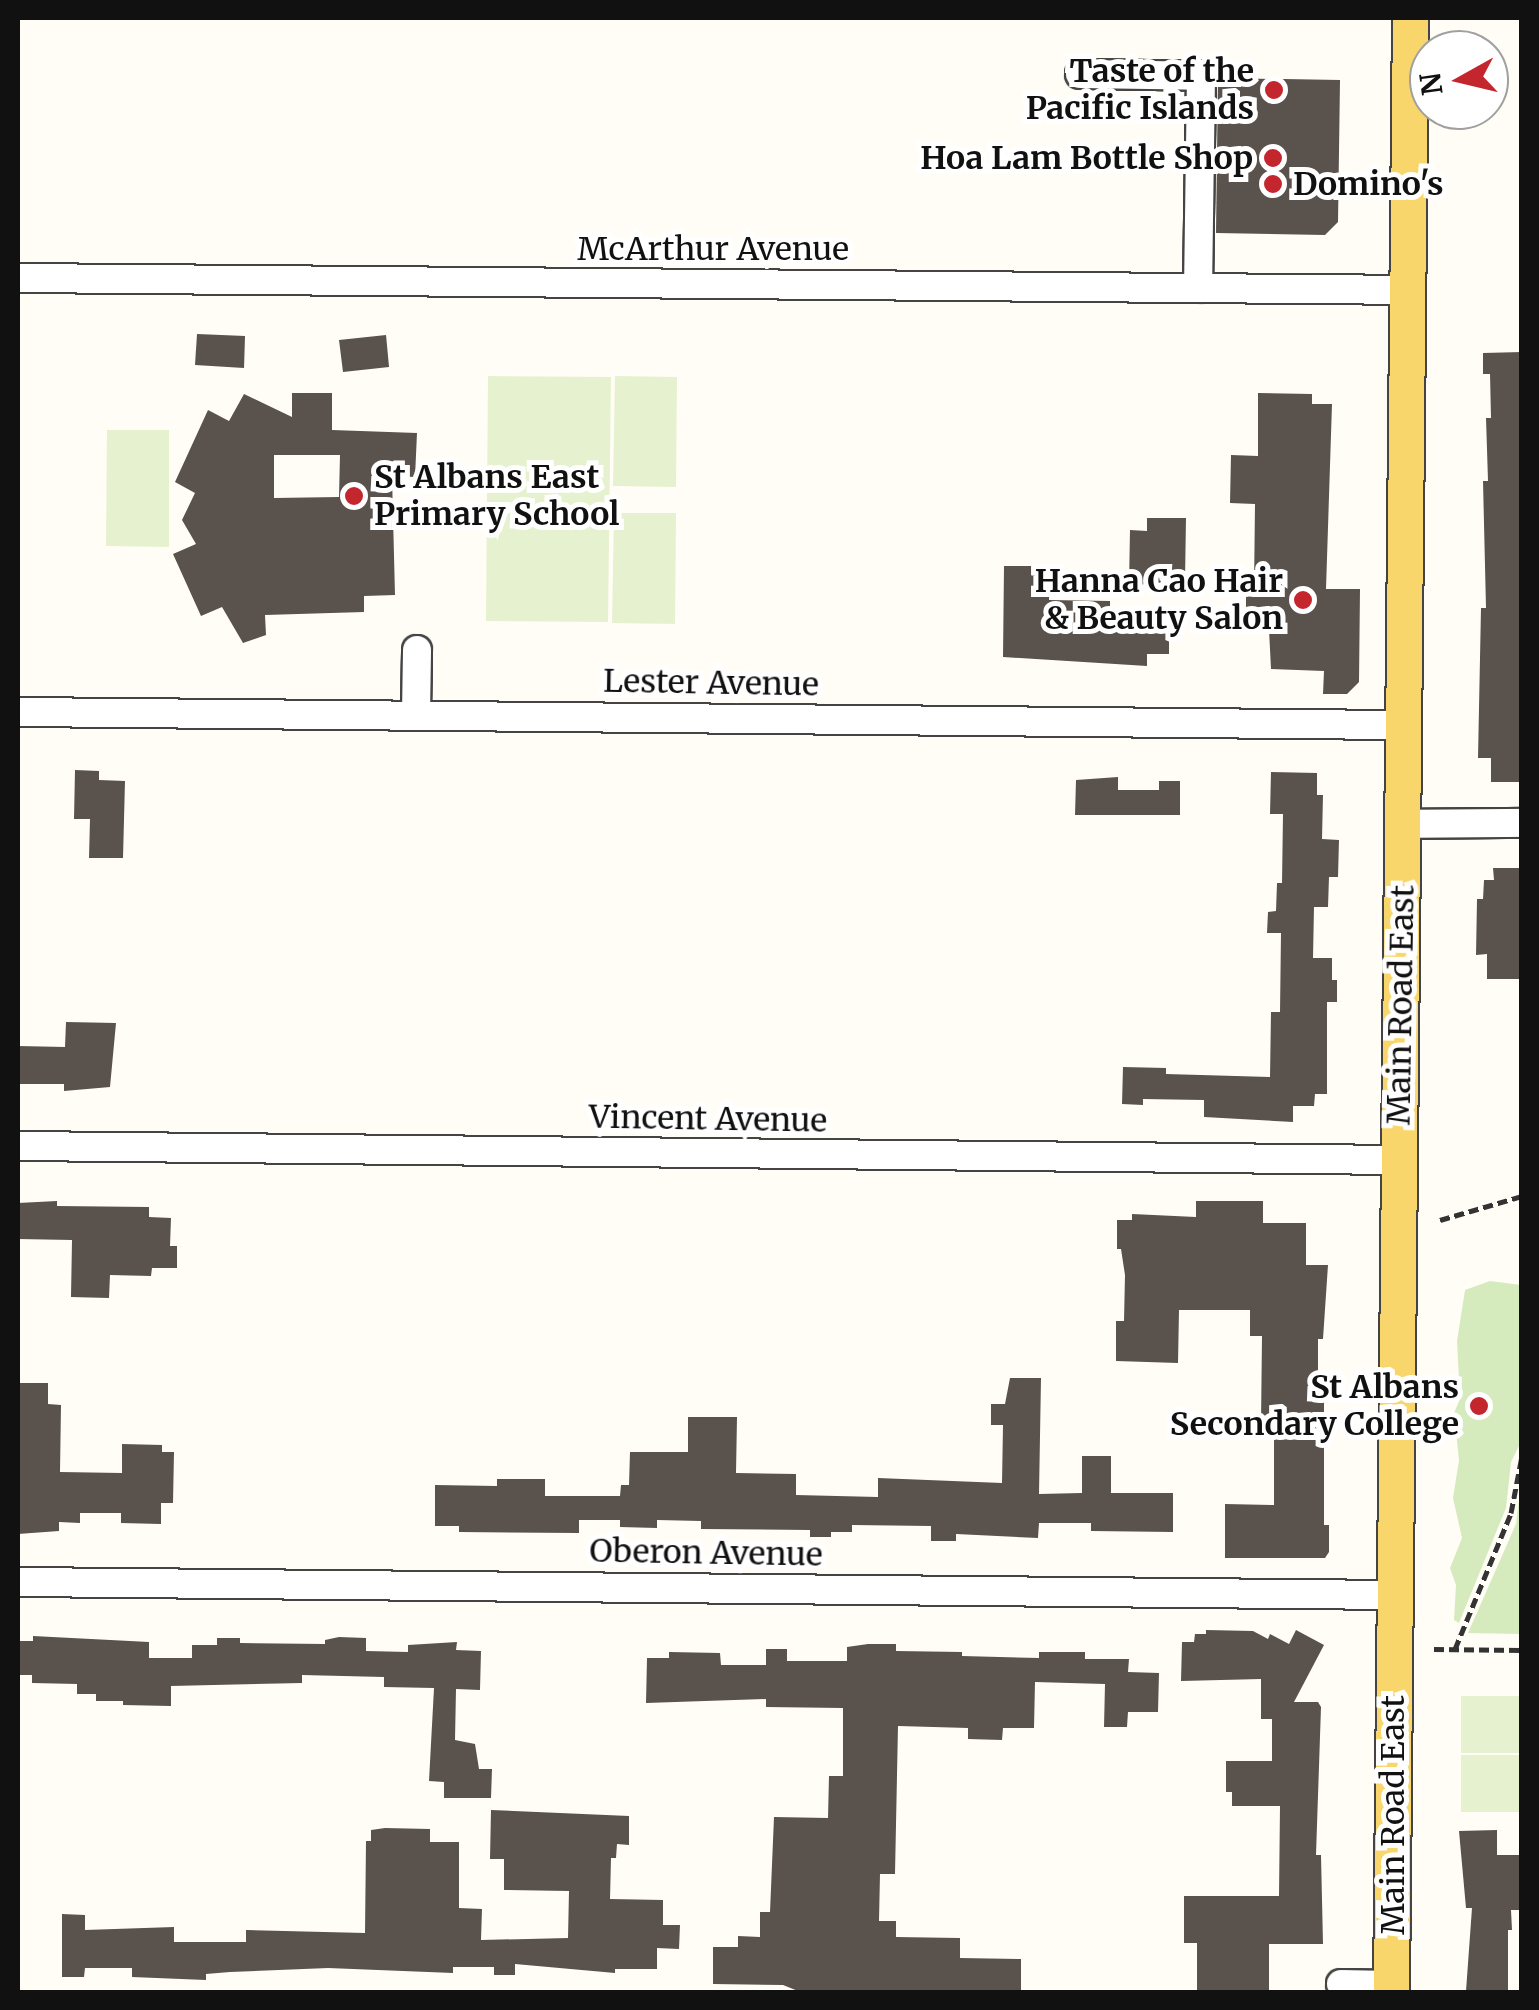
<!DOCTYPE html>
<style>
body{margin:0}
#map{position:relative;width:1539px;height:2010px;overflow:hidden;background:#fffdf5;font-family:Merriweather,serif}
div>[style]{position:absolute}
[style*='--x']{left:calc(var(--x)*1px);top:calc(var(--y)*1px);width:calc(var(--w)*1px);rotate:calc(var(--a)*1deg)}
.green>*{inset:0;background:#d5ebbd}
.pitch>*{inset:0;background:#e6f2cf}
.building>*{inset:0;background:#5a524d}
.path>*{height:5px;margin-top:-2.5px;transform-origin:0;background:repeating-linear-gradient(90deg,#333 0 10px,transparent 0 15px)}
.roads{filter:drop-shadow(2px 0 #444) drop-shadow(-2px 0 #444) drop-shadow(0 2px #444) drop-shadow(0 -2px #444)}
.minor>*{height:28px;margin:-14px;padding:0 14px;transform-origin:14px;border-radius:14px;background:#fff}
.major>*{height:35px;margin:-17.5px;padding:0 17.5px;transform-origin:17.5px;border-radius:17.5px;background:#f9d66b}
.dots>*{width:28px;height:28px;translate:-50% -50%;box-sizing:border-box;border:5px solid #fff;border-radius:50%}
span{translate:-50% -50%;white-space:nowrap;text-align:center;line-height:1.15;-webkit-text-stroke:10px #fff;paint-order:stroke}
.poi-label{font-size:32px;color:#111;font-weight:700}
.right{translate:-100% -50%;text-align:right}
.left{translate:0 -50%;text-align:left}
.street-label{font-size:32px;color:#111}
.frame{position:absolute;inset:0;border:20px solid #111;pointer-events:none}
.north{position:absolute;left:1409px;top:30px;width:100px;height:100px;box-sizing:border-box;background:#fff;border:2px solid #a0a0a0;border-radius:50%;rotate:262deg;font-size:28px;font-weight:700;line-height:40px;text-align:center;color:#111}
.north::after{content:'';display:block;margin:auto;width:35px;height:45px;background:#c4262e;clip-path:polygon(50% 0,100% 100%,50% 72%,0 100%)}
</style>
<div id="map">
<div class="green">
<i style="clip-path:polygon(1490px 1281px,1521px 1285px,1521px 1442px,1511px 1462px,1506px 1508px,1459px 1623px,1454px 1620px,1456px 1585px,1450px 1568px,1462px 1538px,1453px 1498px,1459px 1460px,1454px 1413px,1460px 1399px,1457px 1341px,1465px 1290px)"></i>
<i style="clip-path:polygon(1521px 1485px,1521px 1634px,1468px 1633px,1516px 1524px)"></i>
</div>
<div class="pitch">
<i style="clip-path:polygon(488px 376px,611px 377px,608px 622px,486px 621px)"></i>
<i style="clip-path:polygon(615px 376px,677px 377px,676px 487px,613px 486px)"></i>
<i style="clip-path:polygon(107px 430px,169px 430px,169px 547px,106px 546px)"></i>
<i style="clip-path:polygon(614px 513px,676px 513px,675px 624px,612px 623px)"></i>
<i style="clip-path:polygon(1461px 1696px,1521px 1696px,1521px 1753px,1461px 1753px)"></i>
<i style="clip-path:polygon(1461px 1755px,1521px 1755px,1521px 1812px,1461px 1812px)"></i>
</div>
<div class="building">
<i style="clip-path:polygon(1218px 78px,1340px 80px,1338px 222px,1325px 235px,1216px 233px)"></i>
<i style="clip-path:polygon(197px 334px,245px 336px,244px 368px,195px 365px)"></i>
<i style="clip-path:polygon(386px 335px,389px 367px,343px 372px,339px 340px)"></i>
<i style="clip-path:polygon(1522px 352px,1522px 782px,1491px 782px,1491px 758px,1478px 758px,1481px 608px,1486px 608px,1483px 481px,1488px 481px,1486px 418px,1491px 418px,1490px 374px,1483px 374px,1483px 353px)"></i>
<i style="clip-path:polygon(evenodd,292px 393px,332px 393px,332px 430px,417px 433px,415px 477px,392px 476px,395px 595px,364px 596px,364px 612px,265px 615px,266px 635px,243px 643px,222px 607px,201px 616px,173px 554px,196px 544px,182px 520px,195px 493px,175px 482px,208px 410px,229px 421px,244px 394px,292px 417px,292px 393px,274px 455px,340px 455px,339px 497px,274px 498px,274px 455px)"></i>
<i style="clip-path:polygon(1258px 393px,1312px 394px,1312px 404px,1332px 404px,1326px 589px,1360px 589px,1359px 682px,1347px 694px,1323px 694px,1324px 671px,1271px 669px,1268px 610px,1246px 610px,1246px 589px,1254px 589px,1255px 504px,1230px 503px,1231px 455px,1258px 456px)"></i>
<i style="clip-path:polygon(1147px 518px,1186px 518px,1185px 580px,1129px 586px,1130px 530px,1147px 531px)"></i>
<i style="clip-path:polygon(1004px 566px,1049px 566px,1049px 600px,1110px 601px,1110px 631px,1169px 632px,1169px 654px,1147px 654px,1147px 666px,1003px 657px)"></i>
<i style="clip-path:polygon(75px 770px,99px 771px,99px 780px,125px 781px,123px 858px,89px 858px,90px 819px,74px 819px)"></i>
<i style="clip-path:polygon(1271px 772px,1317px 773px,1317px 795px,1323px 795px,1322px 839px,1339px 840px,1338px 877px,1329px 877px,1328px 907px,1314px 907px,1313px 958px,1332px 958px,1332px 980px,1337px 980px,1337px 1002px,1327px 1002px,1327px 1094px,1315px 1094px,1314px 1106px,1293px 1106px,1293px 1122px,1204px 1117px,1204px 1100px,1143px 1099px,1143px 1105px,1122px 1104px,1123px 1067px,1166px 1068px,1166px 1074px,1270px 1077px,1271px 1012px,1280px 1012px,1281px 933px,1267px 933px,1268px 912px,1276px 911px,1277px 883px,1282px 883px,1283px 814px,1270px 814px)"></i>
<i style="clip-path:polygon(1118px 777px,1118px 790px,1159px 790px,1159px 781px,1180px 781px,1180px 815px,1075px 815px,1076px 780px)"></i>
<i style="clip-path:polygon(1493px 868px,1522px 868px,1522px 979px,1487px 979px,1487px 954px,1476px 955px,1477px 899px,1483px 899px,1484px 880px,1494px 880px)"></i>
<i style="clip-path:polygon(66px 1022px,116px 1023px,110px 1087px,64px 1091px,64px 1084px,18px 1084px,18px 1046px,65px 1047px)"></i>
<i style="clip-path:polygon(57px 1201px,57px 1206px,149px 1207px,149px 1217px,171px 1218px,170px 1246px,177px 1246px,177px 1268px,152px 1268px,151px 1276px,110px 1275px,109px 1298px,71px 1297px,72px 1240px,18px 1239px,18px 1203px)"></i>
<i style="clip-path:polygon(1196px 1201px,1263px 1201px,1263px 1223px,1306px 1223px,1306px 1265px,1328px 1265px,1323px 1339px,1318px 1339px,1318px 1382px,1324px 1382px,1324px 1525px,1329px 1525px,1329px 1552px,1325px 1558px,1225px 1558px,1225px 1504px,1274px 1505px,1274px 1423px,1261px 1423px,1262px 1336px,1250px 1336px,1250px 1310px,1179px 1310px,1178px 1363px,1116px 1361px,1116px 1321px,1124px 1321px,1125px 1275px,1121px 1249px,1117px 1249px,1117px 1220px,1132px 1220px,1132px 1214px,1196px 1217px)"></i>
<i style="clip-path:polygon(1010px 1378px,1041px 1378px,1039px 1494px,1082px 1493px,1082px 1456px,1111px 1456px,1111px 1493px,1173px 1493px,1173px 1532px,1091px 1531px,1091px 1523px,1039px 1523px,1038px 1538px,956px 1534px,956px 1541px,931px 1541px,931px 1526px,852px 1525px,852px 1532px,831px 1532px,831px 1537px,810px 1537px,810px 1530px,701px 1529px,701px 1521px,657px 1520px,657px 1528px,620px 1527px,620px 1520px,579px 1520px,579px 1533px,459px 1532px,459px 1526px,435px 1526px,435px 1485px,497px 1486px,497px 1479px,545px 1479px,545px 1496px,620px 1496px,621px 1485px,629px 1485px,630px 1452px,688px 1452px,688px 1417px,737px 1417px,736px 1473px,796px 1474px,796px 1495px,878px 1497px,878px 1478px,1002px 1483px,1003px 1425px,991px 1425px,991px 1404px,1005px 1404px)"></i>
<i style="clip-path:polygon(18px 1383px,48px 1383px,48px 1404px,61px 1405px,60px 1472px,122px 1473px,122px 1444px,162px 1445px,162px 1452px,174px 1452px,173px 1503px,161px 1503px,161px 1524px,121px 1523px,121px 1513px,80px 1513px,80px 1523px,59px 1522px,59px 1531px,18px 1534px)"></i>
<i style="clip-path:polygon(1206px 1630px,1253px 1631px,1268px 1639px,1270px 1634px,1289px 1644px,1296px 1630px,1324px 1645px,1294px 1702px,1318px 1702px,1321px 1707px,1316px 1855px,1321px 1855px,1323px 1944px,1269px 1944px,1269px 1992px,1197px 1992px,1197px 1943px,1184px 1943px,1184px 1896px,1279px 1896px,1280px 1806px,1232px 1806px,1232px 1792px,1226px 1792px,1226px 1761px,1272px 1761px,1272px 1719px,1261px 1719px,1261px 1679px,1181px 1681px,1182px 1642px,1194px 1642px,1195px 1634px,1206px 1634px)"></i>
<i style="clip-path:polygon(33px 1636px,149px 1642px,149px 1658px,192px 1658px,192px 1645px,217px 1645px,217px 1638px,240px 1638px,240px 1643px,325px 1644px,325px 1640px,339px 1637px,366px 1638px,366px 1651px,408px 1652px,408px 1645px,457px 1642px,456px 1650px,481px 1651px,480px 1690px,456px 1689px,455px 1740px,475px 1744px,479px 1769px,492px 1769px,491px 1798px,444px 1798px,444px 1782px,429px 1781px,434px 1688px,384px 1687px,384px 1677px,302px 1675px,302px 1683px,171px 1686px,171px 1706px,123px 1705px,123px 1701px,96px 1701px,96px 1694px,77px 1694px,77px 1684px,32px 1683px,32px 1675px,18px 1675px,18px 1641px,33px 1641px)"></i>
<i style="clip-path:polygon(868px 1644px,896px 1644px,896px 1651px,962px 1652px,962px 1656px,1039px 1658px,1039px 1652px,1085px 1652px,1085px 1659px,1129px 1659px,1128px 1672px,1159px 1673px,1158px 1712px,1128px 1712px,1127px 1727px,1104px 1727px,1105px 1684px,1035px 1682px,1034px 1728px,1003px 1728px,1002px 1740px,968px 1739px,968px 1728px,898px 1726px,895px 1874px,880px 1874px,879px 1921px,896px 1921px,896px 1937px,960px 1938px,960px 1958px,1021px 1959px,1021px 1992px,835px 1992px,798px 1991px,783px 1985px,713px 1984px,713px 1947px,738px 1947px,738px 1936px,760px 1937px,760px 1912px,770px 1912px,774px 1817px,828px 1818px,829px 1776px,843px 1776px,843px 1708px,766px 1707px,766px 1699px,646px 1703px,647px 1658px,669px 1658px,669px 1652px,720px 1653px,721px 1665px,766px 1665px,766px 1649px,787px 1649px,787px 1661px,847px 1661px,847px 1647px)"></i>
<i style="clip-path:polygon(491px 1810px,629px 1816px,629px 1845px,617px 1844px,616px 1858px,611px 1858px,610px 1899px,663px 1900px,663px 1925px,680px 1925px,679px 1949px,657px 1948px,657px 1969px,615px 1969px,615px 1973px,515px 1964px,515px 1975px,494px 1975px,494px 1967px,453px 1967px,453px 1973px,328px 1968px,230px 1972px,206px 1974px,206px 1980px,132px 1977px,132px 1968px,85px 1968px,84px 1977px,62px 1977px,62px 1914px,85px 1915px,85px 1930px,174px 1927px,174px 1942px,246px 1942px,246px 1930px,365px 1933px,366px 1841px,371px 1841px,371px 1830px,385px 1828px,430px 1829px,430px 1842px,459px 1842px,459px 1908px,482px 1909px,481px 1940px,568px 1938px,569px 1891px,504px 1890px,504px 1859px,490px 1859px)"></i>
<i style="clip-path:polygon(1497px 1830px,1497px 1855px,1522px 1855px,1522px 1910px,1511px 1910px,1512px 1930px,1508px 1930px,1508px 1992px,1475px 1992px,1466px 1991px,1472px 1908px,1466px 1908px,1459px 1831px)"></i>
</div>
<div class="path">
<i style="--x:1440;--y:1220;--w:85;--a:-16.3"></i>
<i style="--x:1434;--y:1649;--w:88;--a:0.7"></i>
<i style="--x:1455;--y:1649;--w:147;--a:-67.6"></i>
<i style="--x:1511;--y:1513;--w:58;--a:-79.1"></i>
</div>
<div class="roads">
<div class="minor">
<i style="--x:1080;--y:74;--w:121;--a:0.9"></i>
<i style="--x:1201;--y:76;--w:212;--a:90.8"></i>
<i style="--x:18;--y:278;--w:1391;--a:0.49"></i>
<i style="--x:18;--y:712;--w:1386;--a:0.54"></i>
<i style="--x:416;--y:715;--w:65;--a:-89.1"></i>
<i style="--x:1402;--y:824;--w:120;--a:-0.5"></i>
<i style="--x:18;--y:1146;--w:1381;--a:0.58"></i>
<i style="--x:18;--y:1582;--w:1376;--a:0.54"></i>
<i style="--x:1341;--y:1984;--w:50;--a:1.1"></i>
</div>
<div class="major">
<i style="--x:1391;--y:1992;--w:1974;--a:-89.45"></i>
</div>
</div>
<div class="dots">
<i style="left:1274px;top:90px;background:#c4262e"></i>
<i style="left:1273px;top:158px;background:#c4262e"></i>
<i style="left:1273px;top:184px;background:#c4262e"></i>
<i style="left:354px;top:496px;background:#c4262e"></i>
<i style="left:1303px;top:600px;background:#c4262e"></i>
<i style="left:1479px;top:1406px;background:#c4262e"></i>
</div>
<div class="poi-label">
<span class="right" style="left:1254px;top:90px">Taste of the<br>Pacific Islands</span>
<span class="right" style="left:1253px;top:158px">Hoa Lam Bottle Shop</span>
<span class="left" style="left:1293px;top:184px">Domino's</span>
<span class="left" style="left:374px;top:496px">St Albans East<br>Primary School</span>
<span class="right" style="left:1283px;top:600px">Hanna Cao Hair<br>&amp; Beauty Salon</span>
<span class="right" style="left:1459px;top:1406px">St Albans<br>Secondary College</span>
</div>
<div class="street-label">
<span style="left:713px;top:249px">McArthur Avenue</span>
<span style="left:711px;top:683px;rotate:1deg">Lester Avenue</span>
<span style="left:1401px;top:1005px;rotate:-89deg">Main Road East</span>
<span style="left:708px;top:1119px;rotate:1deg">Vincent Avenue</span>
<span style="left:706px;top:1553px;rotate:1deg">Oberon Avenue</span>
<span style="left:1393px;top:1815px;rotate:-90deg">Main Road East</span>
</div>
<div class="frame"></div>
<div class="north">N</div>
</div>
